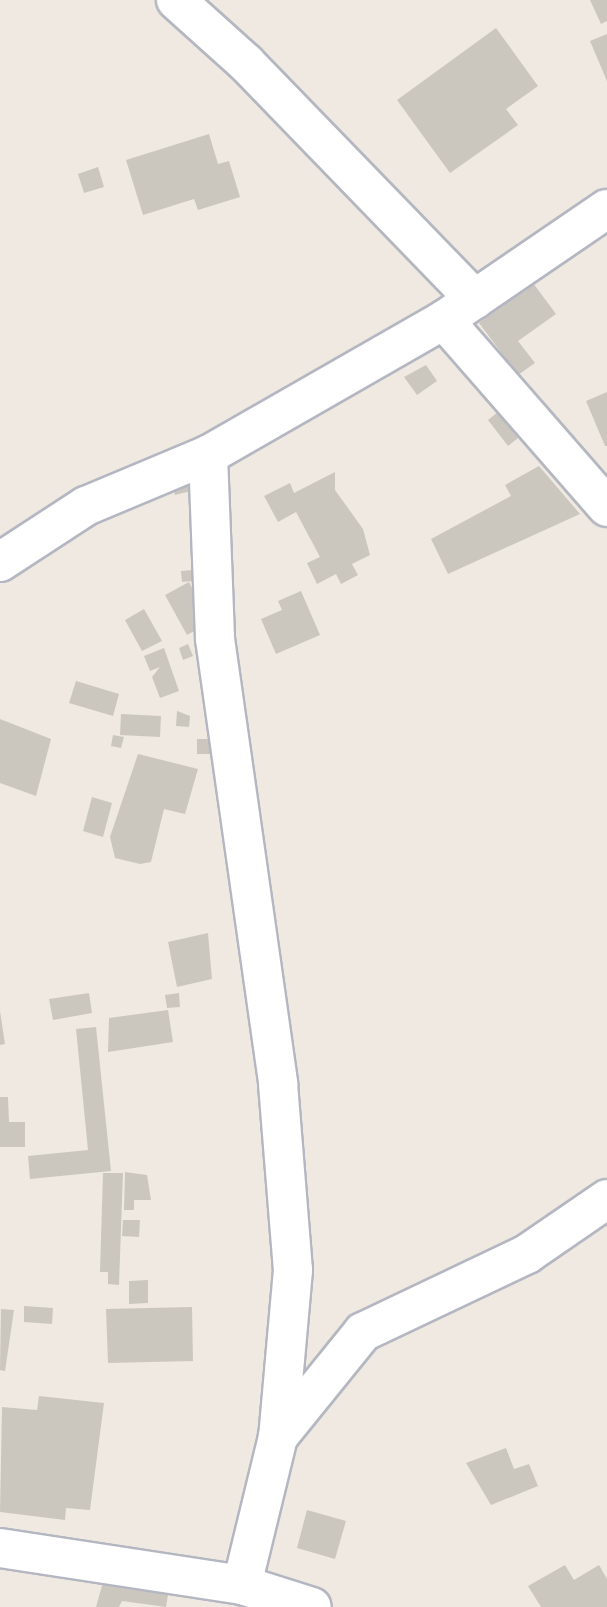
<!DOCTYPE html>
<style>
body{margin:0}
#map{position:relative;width:607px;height:1607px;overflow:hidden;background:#efe9e1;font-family:Signika,sans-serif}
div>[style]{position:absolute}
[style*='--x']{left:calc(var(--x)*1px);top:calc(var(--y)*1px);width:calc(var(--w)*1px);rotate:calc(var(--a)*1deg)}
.building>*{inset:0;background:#cbc7bf}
.roads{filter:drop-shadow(2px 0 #b4b7c1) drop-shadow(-2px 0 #b4b7c1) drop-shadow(0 2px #b4b7c1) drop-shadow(0 -2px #b4b7c1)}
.minor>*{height:38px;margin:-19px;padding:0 19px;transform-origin:19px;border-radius:19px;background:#fff}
span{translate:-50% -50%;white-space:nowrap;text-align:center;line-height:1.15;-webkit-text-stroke:7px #fff;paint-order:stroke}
</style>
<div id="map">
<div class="building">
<i style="clip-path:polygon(590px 0,607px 0,607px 21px,601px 24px)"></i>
<i style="clip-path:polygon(496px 28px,538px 86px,506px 109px,518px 125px,450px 173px,397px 100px)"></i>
<i style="clip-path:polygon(607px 34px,607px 81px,590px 41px)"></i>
<i style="clip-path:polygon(209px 134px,218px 164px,229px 161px,240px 197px,198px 210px,194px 199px,143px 215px,126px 160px)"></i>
<i style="clip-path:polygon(98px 167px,104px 187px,84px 193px,78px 174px)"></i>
<i style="clip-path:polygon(533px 283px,556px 314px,518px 341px,535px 363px,518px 375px,479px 323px)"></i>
<i style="clip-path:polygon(426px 365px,437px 381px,417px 395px,404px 377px)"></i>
<i style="clip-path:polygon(607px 392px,607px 446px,605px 446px,586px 401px)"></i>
<i style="clip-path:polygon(498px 412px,518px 438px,508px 446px,488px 420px)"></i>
<i style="clip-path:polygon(539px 466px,580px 514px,448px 574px,431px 539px,511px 496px,505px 485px)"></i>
<i style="clip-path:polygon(335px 472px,335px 490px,363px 529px,370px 555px,352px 564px,358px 575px,341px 584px,336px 574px,317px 584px,307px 563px,320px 557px,296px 512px,278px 522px,264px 496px,290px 483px,294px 493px)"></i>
<i style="clip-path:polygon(188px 479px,191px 491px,175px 495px,172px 483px)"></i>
<i style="clip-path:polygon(193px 570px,194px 581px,182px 582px,181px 571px)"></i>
<i style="clip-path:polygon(189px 582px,210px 622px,187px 635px,165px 595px)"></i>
<i style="clip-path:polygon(301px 591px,320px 635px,276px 654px,261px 619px,282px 610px,278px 601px)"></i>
<i style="clip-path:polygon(144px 609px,162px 641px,142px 651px,125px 620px)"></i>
<i style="clip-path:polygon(188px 644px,193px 656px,183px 660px,179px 648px)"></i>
<i style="clip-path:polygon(164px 648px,179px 691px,160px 698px,152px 677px,160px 667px,150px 671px,144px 656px)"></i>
<i style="clip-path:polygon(76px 681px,119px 694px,113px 716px,69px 703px)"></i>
<i style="clip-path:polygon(177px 711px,190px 716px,189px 727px,176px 726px)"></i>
<i style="clip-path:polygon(121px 714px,161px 716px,160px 737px,120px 735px)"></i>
<i style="clip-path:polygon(0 719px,51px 739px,36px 796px,0 783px)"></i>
<i style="clip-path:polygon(113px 735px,124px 737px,121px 748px,111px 746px)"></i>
<i style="clip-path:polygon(197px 739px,213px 739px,212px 754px,197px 754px)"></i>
<i style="clip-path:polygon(138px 754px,198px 769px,185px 814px,164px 809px,151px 862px,140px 864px,115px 858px,110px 837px)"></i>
<i style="clip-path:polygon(92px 797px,112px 803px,103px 837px,83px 831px)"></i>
<i style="clip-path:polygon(208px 933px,212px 979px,177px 987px,168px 942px)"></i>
<i style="clip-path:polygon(89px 993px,92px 1013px,53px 1020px,49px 999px)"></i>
<i style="clip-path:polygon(179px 993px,180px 1007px,167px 1008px,165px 995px)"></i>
<i style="clip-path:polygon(168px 1010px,173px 1042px,108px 1052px,109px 1018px)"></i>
<i style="clip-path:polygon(0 1011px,5px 1044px,0 1045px)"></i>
<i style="clip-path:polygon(96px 1027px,111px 1171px,30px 1179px,28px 1156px,88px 1150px,76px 1029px)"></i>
<i style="clip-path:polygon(0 1097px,8px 1097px,9px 1122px,25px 1122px,25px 1147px,0 1147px)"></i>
<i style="clip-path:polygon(125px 1172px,147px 1175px,151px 1200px,134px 1200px,134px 1210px,124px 1210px)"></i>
<i style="clip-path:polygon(103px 1173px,123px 1173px,119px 1285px,108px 1284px,108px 1272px,100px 1272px)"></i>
<i style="clip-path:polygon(123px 1220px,140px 1220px,139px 1237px,122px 1236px)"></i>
<i style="clip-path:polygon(148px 1280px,148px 1303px,129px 1304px,129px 1281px)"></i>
<i style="clip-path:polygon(24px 1306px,53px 1308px,52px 1324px,24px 1322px)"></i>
<i style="clip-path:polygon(192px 1307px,193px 1361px,108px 1363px,106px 1309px)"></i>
<i style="clip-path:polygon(1px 1309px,14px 1310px,5px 1371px,0 1370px)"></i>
<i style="clip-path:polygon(39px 1396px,104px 1403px,90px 1510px,66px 1508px,65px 1520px,0 1512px,2px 1407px,37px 1410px)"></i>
<i style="clip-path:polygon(506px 1448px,514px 1469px,529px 1464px,538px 1486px,491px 1505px,466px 1463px)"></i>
<i style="clip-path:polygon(307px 1510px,346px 1521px,335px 1559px,297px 1548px)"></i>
<i style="clip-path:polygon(565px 1565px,574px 1580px,599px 1565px,607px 1579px,607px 1607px,541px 1607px,528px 1586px)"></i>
<i style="clip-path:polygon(103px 1582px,168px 1595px,166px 1607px,122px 1601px,119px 1607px,96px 1607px)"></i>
</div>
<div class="roads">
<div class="minor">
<i style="--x:176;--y:0;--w:94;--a:42"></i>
<i style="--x:246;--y:63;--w:329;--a:45.9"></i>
<i style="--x:444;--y:320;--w:248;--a:48.9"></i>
<i style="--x:208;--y:455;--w:184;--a:87.8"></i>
<i style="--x:215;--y:639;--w:449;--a:81.9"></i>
<i style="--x:278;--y:1084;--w:187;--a:85.4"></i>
<i style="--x:293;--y:1270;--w:168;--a:95.1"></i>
<i style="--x:278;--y:1437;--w:152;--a:103.7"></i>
<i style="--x:0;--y:562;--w:103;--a:-33.1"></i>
<i style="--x:86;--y:506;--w:132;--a:-22.7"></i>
<i style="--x:208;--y:455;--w:272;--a:-29.8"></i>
<i style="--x:444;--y:320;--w:197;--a:-34.3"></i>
<i style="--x:278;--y:1437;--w:135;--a:-51"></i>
<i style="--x:363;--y:1332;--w:182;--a:-25.4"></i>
<i style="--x:527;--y:1254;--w:97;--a:-34.5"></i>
<i style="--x:0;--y:1548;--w:245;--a:8.7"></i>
<i style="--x:242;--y:1585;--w:73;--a:17.4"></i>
</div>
</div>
</div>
